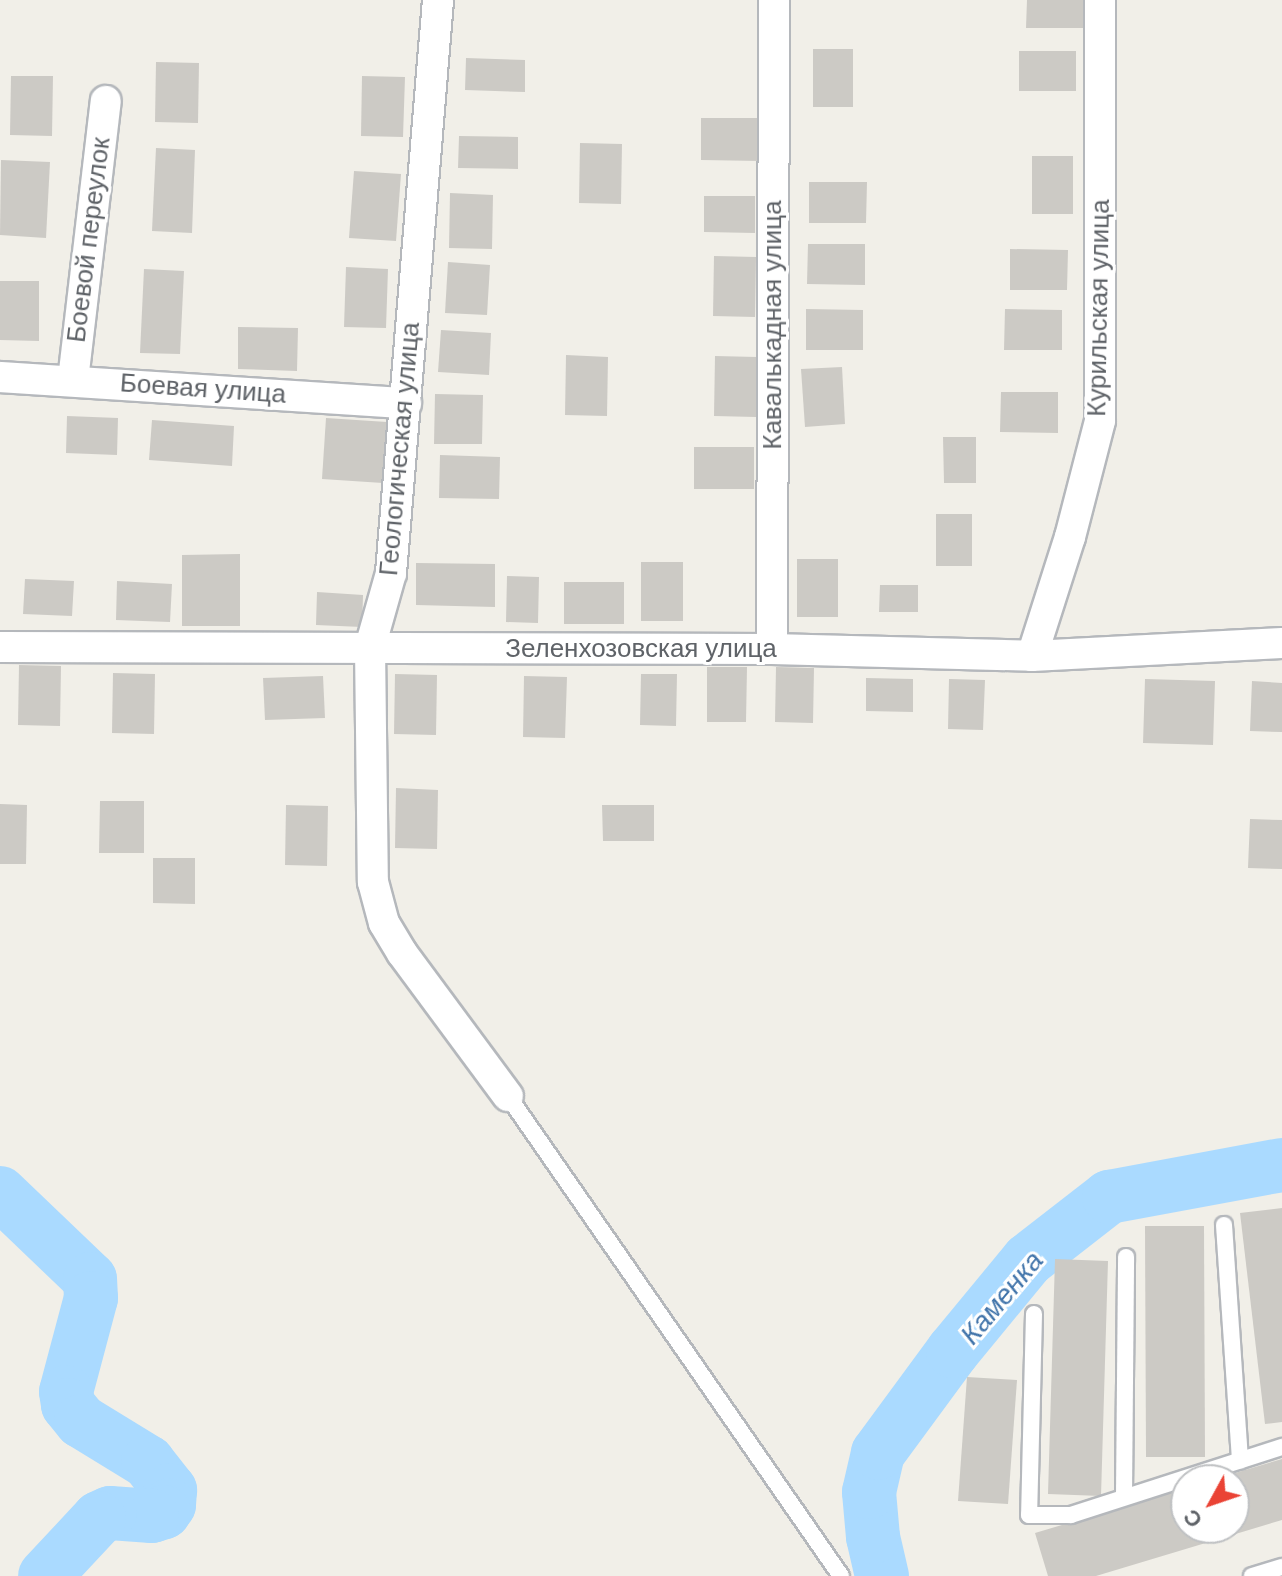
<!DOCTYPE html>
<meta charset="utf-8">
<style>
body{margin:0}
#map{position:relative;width:1282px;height:1576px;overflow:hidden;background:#f1efe8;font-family:"DM Sans",sans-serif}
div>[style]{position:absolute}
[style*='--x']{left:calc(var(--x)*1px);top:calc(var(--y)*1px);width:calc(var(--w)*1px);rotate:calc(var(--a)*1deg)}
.river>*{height:54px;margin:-27px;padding:0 27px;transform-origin:27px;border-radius:27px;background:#aadaff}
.building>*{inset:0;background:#cccac5}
.roads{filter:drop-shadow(2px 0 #b5b8bc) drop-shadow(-2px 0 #b5b8bc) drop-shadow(0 2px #b5b8bc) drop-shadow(0 -2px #b5b8bc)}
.lane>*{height:16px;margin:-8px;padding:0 8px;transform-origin:8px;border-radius:8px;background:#fff}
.street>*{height:30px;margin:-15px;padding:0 15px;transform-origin:15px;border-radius:15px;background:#fff}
span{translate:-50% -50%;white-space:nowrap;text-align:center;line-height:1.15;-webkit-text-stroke:6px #fff;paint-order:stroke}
.street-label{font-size:26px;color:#5f6368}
.water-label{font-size:28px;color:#4174aa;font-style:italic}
.north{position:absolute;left:1170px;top:1464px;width:80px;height:80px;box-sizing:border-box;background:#fff;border:2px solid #bfc1c3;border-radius:50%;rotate:230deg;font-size:22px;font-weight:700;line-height:32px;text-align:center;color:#5f6368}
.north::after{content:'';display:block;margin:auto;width:28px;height:36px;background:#ea4335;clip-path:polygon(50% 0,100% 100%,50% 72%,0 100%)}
</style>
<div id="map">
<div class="river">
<i style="--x:0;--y:1193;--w:124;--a:43.7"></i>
<i style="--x:90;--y:1279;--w:19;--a:87"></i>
<i style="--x:91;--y:1298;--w:97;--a:104.9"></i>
<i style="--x:66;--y:1392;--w:13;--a:81"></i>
<i style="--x:68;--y:1405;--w:21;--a:51"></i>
<i style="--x:81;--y:1421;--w:79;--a:31.5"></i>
<i style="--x:148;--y:1462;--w:36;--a:52"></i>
<i style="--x:170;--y:1490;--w:15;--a:94"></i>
<i style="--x:169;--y:1505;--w:9;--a:126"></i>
<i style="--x:164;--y:1512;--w:13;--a:162"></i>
<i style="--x:152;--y:1516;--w:42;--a:-175.9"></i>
<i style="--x:110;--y:1513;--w:12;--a:156"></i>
<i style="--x:99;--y:1518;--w:79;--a:133"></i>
<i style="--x:882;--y:1576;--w:40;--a:-103"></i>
<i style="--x:873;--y:1537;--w:45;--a:-95.1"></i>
<i style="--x:869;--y:1492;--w:40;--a:-77"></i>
<i style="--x:878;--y:1453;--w:127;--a:-53.7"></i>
<i style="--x:953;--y:1351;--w:118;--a:-50.5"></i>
<i style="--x:1028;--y:1260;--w:103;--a:-37.9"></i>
<i style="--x:1109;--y:1197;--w:176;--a:-10.5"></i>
</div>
<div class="building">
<i style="clip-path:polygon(1027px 0,1084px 0,1084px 28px,1026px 28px)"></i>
<i style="clip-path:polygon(813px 49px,853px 49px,853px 107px,813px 107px)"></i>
<i style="clip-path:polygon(1019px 51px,1076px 51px,1076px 91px,1019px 91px)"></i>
<i style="clip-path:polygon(466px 58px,525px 60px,525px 92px,465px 90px)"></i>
<i style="clip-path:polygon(156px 62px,199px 63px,198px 123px,155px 122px)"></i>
<i style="clip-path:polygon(11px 76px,53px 76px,52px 136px,10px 135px)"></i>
<i style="clip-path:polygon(362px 76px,405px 77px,403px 137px,361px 136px)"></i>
<i style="clip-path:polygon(701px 118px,761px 118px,761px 161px,701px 160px)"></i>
<i style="clip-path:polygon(459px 136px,518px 137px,518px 169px,458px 168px)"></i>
<i style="clip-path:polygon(580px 143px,622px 144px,621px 204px,579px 203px)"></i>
<i style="clip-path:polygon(156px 148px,195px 150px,192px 233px,152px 231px)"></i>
<i style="clip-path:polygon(1032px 156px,1073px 156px,1073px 214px,1032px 214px)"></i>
<i style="clip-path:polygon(1px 160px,50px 162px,46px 238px,0 235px)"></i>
<i style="clip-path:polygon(354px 171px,401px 174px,396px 241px,349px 238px)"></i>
<i style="clip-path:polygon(809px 182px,867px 182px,866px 223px,809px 223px)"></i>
<i style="clip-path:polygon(450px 193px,493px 195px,492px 249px,449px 248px)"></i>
<i style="clip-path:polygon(704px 196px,755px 196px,755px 233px,704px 232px)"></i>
<i style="clip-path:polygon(808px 244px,865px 244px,865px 285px,807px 284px)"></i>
<i style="clip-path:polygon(1010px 249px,1068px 250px,1067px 290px,1010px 290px)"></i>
<i style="clip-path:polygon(714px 256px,756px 257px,755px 317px,713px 316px)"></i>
<i style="clip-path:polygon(448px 262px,490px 265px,487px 315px,445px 313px)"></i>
<i style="clip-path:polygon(346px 267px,388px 269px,386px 328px,344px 327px)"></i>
<i style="clip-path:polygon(144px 269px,184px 271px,180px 354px,140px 353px)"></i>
<i style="clip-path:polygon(0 281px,39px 281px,39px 341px,0 340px)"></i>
<i style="clip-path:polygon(806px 309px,863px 310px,863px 350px,806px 350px)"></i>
<i style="clip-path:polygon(1005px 309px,1062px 310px,1062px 350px,1004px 350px)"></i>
<i style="clip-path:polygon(238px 327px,298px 328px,297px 371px,238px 369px)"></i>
<i style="clip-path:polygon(441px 330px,491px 333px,489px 375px,438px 372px)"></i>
<i style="clip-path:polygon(566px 355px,608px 357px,607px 416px,565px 415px)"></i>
<i style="clip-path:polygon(715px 356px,757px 357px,756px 417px,714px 416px)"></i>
<i style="clip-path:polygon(842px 367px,845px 424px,805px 427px,801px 369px)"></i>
<i style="clip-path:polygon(1001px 392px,1058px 392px,1058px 433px,1000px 432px)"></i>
<i style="clip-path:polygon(435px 394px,483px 395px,482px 444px,434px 444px)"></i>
<i style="clip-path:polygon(67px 416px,118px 418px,117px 455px,66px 453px)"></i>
<i style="clip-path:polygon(326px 418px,387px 422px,383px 483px,322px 479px)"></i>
<i style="clip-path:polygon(152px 420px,234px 426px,232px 466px,149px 460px)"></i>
<i style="clip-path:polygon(943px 437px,976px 437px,976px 483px,944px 483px)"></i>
<i style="clip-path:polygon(694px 447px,754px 447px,754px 489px,694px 489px)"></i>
<i style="clip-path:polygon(440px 455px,500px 457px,499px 499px,439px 498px)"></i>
<i style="clip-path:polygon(936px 514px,972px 514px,972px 566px,936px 566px)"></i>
<i style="clip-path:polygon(240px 554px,240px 626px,182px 626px,182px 555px)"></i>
<i style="clip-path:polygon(797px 559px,838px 559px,838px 617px,797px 617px)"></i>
<i style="clip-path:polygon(641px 562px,683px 562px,683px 621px,641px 621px)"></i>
<i style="clip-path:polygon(416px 563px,495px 564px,495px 607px,416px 605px)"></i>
<i style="clip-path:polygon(507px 576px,539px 577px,538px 623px,506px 622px)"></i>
<i style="clip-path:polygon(25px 579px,74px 581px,72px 616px,23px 614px)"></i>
<i style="clip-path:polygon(117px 581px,172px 584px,170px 622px,116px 620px)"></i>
<i style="clip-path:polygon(564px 582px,624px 582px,624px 624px,564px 624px)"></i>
<i style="clip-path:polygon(880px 585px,918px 585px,918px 612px,879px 612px)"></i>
<i style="clip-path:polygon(317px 592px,363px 595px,362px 627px,316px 625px)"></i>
<i style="clip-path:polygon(19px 665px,61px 666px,60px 726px,18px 725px)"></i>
<i style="clip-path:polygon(707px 667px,747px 667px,746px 722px,707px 722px)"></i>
<i style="clip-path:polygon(776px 667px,814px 668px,813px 723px,775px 722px)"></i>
<i style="clip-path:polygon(113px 673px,155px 674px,154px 734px,112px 733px)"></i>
<i style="clip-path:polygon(395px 674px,437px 675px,436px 735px,394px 734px)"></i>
<i style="clip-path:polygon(641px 674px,677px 674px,676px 726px,640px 725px)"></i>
<i style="clip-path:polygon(323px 676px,325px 718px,265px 720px,263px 678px)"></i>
<i style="clip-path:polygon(524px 676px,567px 677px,565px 738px,523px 737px)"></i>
<i style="clip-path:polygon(866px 678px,913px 679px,913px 712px,866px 711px)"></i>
<i style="clip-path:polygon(949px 679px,985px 680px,983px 730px,948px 729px)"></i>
<i style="clip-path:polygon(1145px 679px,1215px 681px,1213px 745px,1143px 743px)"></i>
<i style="clip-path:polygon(1252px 681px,1282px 683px,1282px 732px,1250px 731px)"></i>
<i style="clip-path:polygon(396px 788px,438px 790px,437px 849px,395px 848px)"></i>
<i style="clip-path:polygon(100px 801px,144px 801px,144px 853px,99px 853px)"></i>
<i style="clip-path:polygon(0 804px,27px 805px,26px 864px,0 864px)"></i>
<i style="clip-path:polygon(286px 805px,328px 806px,327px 866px,285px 865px)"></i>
<i style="clip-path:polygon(602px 805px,654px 805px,654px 841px,603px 841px)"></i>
<i style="clip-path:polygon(1250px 819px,1282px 820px,1282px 869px,1248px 868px)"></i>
<i style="clip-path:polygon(153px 858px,195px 858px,195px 904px,153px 903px)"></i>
<i style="clip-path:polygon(1282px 1208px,1282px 1422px,1265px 1424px,1240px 1213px)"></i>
<i style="clip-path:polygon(1145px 1226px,1204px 1226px,1205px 1457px,1146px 1457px)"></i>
<i style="clip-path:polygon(1055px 1259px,1108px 1261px,1101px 1496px,1048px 1494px)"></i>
<i style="clip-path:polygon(967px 1377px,1017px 1380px,1008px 1504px,958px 1501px)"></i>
<i style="clip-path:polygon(1282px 1459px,1282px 1520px,1096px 1576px,1048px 1576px,1035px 1533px,1186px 1488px,1186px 1528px,1234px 1528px,1234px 1480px,1215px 1479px)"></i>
</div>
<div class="roads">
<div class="lane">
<i style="--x:508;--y:1096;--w:584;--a:55.25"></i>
<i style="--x:1224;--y:1225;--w:236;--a:86.1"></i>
<i style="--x:1034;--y:1314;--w:201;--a:91.4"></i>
<i style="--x:1029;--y:1515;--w:42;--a:0"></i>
<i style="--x:1071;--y:1515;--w:222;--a:-17.9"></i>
<i style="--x:1124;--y:1496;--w:239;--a:-89.5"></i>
<i style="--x:1252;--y:1576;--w:31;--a:-17"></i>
</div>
<div class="street">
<i style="--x:438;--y:0;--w:575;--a:94.69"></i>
<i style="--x:391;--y:573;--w:77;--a:105.8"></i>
<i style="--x:370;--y:647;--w:235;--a:89.3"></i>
<i style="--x:373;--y:882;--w:42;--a:75"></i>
<i style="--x:384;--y:923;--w:35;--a:59"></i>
<i style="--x:402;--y:953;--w:178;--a:53.5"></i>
<i style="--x:0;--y:377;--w:407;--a:3.7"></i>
<i style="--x:73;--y:380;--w:281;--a:-83.3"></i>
<i style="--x:0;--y:647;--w:772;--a:0.15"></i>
<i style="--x:772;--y:649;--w:260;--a:1.5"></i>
<i style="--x:1032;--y:656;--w:250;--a:-3"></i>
<i style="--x:772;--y:649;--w:649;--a:-89.82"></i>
<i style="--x:1032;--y:656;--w:125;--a:-72.3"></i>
<i style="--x:1070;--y:537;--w:120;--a:-75.5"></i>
<i style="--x:1100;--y:421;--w:421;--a:-90"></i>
</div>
</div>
<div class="street-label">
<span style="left:89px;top:240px;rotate:-83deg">Боевой переулок</span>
<span style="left:1099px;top:308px;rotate:-89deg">Курильская улица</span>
<span style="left:773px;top:325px;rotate:-90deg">Кавалькадная улица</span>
<span style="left:203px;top:389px;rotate:4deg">Боевая улица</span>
<span style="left:400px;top:449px;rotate:-85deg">Геологическая улица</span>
<span style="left:641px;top:649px">Зеленхозовская улица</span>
</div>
<div class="water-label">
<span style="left:1002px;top:1298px;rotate:-50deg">Каменка</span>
</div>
<div class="north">С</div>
</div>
